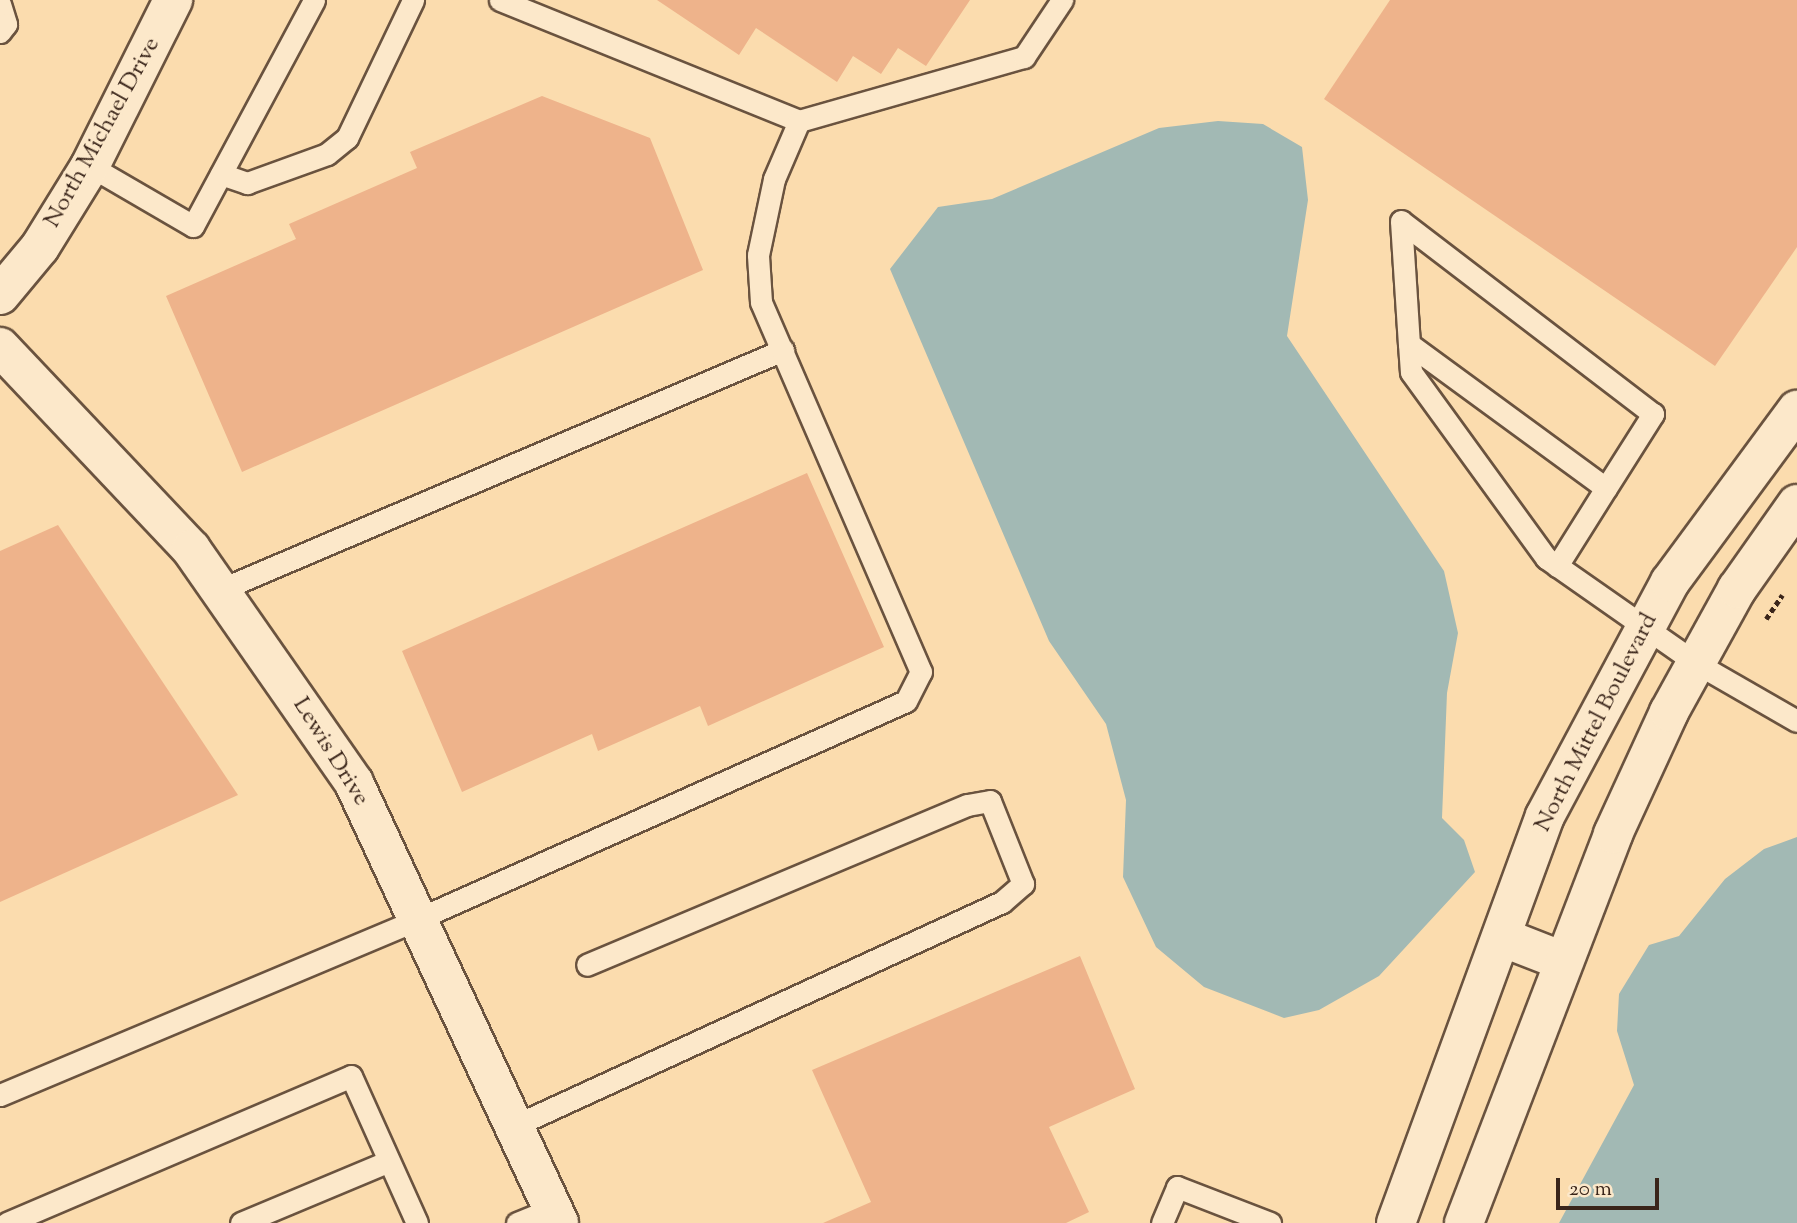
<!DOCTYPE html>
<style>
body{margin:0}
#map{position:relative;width:1797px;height:1223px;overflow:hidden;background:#fbdcae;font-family:"Sorts Mill Goudy",serif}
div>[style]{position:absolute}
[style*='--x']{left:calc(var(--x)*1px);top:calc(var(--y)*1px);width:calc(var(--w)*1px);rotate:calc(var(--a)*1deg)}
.water>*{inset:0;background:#a2b9b4}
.building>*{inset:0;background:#eeb38b}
.path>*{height:4.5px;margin-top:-2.25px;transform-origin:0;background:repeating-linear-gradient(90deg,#3a251a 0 5px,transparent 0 8.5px)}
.roads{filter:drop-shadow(2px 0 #6a533f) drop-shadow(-2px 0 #6a533f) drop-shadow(0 2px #6a533f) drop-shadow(0 -2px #6a533f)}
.service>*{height:21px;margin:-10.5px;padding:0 10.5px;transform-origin:10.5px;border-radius:10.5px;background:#fce8ca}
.minor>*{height:38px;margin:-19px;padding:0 19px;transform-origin:19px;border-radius:19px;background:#fce8ca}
span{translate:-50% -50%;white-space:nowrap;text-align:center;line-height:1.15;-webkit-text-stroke:5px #fce8ca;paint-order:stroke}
.street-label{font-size:24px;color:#3a251a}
.scale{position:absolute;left:1556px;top:1178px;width:103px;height:32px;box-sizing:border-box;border:4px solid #3a251a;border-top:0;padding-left:9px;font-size:21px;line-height:24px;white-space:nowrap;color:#3a251a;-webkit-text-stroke:5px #fce8ca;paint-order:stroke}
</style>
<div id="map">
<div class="water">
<i style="clip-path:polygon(1218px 121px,1263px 124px,1302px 147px,1308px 200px,1287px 336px,1444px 571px,1458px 633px,1447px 693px,1442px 818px,1464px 840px,1475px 872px,1379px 976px,1319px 1010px,1284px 1018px,1204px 987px,1156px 947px,1123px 877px,1126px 800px,1106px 724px,1049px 641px,890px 269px,938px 207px,992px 199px,1159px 128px)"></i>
<i style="clip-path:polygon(1797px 837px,1797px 1223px,1559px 1223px,1634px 1085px,1617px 1031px,1619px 994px,1649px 945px,1679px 936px,1725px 879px,1764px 849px)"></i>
</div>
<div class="building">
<i style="clip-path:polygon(657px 0,970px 0,926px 66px,898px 48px,881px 74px,853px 56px,837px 82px,756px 28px,739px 55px)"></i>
<i style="clip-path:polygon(1390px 0,1797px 0,1797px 247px,1715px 366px,1324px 99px)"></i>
<i style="clip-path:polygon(542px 96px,650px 138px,703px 270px,242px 472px,166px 296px,296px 239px,289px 224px,417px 168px,410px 152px)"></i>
<i style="clip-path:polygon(807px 473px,884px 647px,708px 726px,700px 706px,598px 751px,592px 734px,462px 792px,402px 651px)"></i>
<i style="clip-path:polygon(58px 525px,238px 795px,0 902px,0 551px)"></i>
<i style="clip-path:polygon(1080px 956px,1135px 1089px,1049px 1127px,1089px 1212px,1066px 1223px,823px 1223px,871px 1202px,812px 1070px)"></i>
</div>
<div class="path">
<i style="--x:1766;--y:619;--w:29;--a:-56"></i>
</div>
<div class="roads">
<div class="service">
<i style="--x:500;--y:0;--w:323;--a:22"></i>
<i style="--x:799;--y:121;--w:234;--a:-15.9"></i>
<i style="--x:1024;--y:57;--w:69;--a:-56.3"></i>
<i style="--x:0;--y:4;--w:21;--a:73"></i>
<i style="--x:6;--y:24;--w:10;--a:127"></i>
<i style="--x:90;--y:166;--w:119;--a:30.2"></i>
<i style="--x:193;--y:226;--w:256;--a:-61.8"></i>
<i style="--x:221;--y:174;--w:28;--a:19"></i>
<i style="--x:247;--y:183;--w:85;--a:-19.9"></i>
<i style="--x:327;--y:154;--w:26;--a:-39"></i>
<i style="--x:347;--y:138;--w:153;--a:-64.4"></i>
<i style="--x:1409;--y:344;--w:244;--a:36.2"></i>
<i style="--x:1606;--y:488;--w:88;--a:-57.6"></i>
<i style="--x:1653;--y:414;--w:317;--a:-142.6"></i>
<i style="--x:1401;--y:221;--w:123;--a:86.3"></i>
<i style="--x:1409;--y:344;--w:28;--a:86"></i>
<i style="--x:1411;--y:372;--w:230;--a:54"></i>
<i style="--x:1546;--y:558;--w:183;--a:35"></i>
<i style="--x:1696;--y:663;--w:116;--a:29.9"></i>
<i style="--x:1557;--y:566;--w:92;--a:-57.9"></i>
<i style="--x:222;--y:589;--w:610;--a:-23.08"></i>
<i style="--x:0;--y:1095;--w:454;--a:-22.8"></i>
<i style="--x:418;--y:919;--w:534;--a:-24.07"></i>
<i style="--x:906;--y:701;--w:33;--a:-63"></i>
<i style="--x:921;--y:672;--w:403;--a:-113.4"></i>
<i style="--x:761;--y:302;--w:47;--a:-93.7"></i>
<i style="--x:758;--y:255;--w:78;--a:-78.1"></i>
<i style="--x:774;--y:179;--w:63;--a:-66.7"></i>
<i style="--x:514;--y:1126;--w:537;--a:-24.66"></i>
<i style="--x:1002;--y:902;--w:28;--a:-41"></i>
<i style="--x:1023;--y:884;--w:89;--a:-111.7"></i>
<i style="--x:990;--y:801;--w:23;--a:170"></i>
<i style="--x:967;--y:805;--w:412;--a:157.2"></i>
<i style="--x:7;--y:1223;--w:374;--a:-23.1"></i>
<i style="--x:351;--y:1076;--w:161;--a:65.8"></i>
<i style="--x:241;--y:1223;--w:160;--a:-22.7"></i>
<i style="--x:517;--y:1223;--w:38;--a:-22"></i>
<i style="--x:1162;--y:1223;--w:39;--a:-67"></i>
<i style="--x:1177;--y:1187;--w:100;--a:21.2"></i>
</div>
<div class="minor">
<i style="--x:0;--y:295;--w:62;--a:-50.2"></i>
<i style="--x:40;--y:247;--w:95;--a:-58.3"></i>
<i style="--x:90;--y:166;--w:186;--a:-63.4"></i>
<i style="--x:0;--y:347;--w:278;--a:46.6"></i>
<i style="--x:191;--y:549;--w:285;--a:55.1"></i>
<i style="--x:354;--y:783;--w:485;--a:65"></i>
<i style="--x:1504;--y:938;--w:63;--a:21.3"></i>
<i style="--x:1396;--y:1223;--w:433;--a:-69.9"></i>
<i style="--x:1545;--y:816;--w:265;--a:-61.9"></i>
<i style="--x:1670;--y:582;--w:214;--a:-53.6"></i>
<i style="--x:1464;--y:1223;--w:417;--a:-69"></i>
<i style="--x:1613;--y:834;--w:134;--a:-65.3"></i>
<i style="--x:1669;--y:712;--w:141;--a:-61.1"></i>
<i style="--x:1737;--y:589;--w:104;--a:-54.8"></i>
</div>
</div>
<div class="street-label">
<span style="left:103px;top:133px;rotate:-61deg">North Michael Drive</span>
<span style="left:1597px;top:723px;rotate:-63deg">North Mittel Boulevard</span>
<span style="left:330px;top:752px;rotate:58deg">Lewis Drive</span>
</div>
<div class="scale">20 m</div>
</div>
